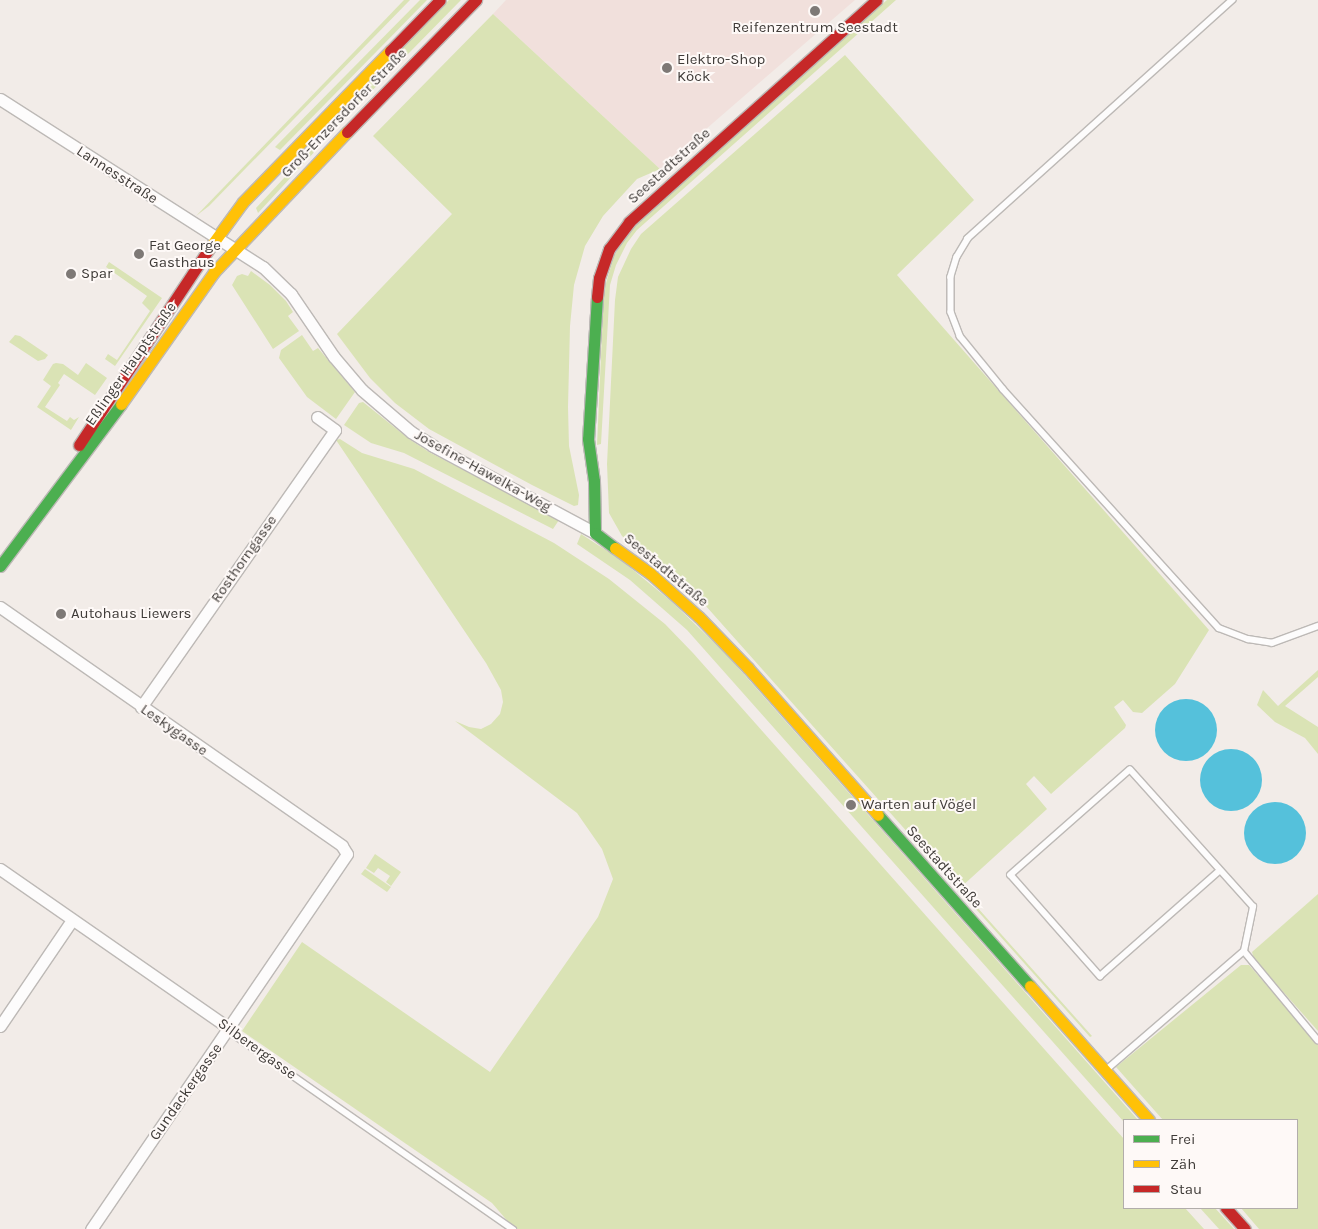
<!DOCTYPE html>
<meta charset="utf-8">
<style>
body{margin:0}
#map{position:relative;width:1318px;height:1229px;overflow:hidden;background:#f2ece8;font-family:Karla,sans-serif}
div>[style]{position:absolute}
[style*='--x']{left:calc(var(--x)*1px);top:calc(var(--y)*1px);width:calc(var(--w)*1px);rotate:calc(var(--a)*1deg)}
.commercial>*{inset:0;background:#f1e0dc}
.green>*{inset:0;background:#dae3b5}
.water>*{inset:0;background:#55c1db}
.round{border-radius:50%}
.roads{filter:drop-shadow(1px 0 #bdb9b6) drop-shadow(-1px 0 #bdb9b6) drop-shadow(0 1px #bdb9b6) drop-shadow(0 -1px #bdb9b6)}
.lane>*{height:5.5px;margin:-2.75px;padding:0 2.75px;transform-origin:2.75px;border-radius:2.75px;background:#fdfcfc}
.street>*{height:11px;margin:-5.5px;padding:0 5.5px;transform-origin:5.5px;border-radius:5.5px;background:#fdfcfc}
.fast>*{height:11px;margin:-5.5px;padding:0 5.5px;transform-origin:5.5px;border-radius:5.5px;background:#4caf50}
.slow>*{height:11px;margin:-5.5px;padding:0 5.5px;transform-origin:5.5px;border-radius:5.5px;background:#ffc107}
.jam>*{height:11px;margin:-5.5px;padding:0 5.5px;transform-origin:5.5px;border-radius:5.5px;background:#c62828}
.dots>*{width:14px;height:14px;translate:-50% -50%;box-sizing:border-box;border:2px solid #fef9f7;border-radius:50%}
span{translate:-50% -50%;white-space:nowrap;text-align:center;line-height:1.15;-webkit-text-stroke:4px #fef9f7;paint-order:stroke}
.poi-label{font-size:15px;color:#3f3b38}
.left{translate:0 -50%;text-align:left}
.street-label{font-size:15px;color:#3f3b38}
.legend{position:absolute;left:1123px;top:1119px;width:175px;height:90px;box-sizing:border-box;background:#fef9f7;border:1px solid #b2adab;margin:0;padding:6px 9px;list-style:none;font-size:15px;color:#3f3b38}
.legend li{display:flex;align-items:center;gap:10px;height:25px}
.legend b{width:25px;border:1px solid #b2adab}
</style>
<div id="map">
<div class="commercial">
<i style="clip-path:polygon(506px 0,855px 0,660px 169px,493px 14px)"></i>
</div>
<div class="green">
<i style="clip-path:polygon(404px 0,410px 0,209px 206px,196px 216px)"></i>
<i style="clip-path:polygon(420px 0,427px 0,280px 150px,275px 147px)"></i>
<i style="clip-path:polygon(449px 0,461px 0,354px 109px,258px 213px,256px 208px,312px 148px,342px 109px)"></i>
<i style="clip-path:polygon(887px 0,896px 0,637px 230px,627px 243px,616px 265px,610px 285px,601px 444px,597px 445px,604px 290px,614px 256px,622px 242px,649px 210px)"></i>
<i style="clip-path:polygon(493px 14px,660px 169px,637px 179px,603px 216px,585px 246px,574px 285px,570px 326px,568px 407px,569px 446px,579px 495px,578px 505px,574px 506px,532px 485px,429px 429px,395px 403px,370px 378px,337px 334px,452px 214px,373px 136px)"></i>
<i style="clip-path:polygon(845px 55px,974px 200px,897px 275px,1209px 630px,1175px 684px,1142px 713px,1133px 712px,1123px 700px,1114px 707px,1126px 725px,1125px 728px,1051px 794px,1034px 776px,1026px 784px,1047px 809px,960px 888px,1092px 1036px,1090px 1037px,705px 605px,622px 536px,609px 513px,607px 464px,615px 300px,618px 277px,631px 249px,641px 234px)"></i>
<i style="clip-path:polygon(109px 262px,162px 298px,115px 366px,105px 359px,108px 354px,117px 360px,150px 311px,142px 303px,147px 296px,106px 267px)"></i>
<i style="clip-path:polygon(251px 271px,270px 285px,286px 301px,293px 312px,288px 316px,299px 331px,273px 349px,232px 285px,237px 276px,242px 274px,248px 276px)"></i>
<i style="clip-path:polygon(15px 335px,20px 336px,48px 355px,45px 359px,38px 361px,9px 342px)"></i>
<i style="clip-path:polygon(302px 335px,313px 351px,318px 348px,355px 392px,336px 419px,307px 397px,279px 358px,281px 350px)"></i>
<i style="clip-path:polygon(56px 363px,63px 364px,78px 375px,86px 363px,107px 378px,95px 395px,64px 374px,58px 383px,60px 385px,45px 407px,67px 421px,70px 417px,74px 420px,79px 417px,71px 430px,37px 407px,51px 386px,43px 380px,53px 364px)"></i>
<i style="clip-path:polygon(363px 402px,409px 439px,429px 452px,559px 520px,553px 529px,404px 453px,371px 443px,344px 425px,359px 403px)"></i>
<i style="clip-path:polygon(340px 439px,362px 453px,414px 469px,554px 543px,609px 579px,665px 624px,693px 653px,1124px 1139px,1124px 1208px,1185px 1208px,1204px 1229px,518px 1229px,510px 1224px,492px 1203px,242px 1031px,302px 942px,490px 1072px,598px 917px,613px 879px,602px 849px,577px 813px,455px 721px,469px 727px,481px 729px,491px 724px,500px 714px,503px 702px,501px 690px,486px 663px,336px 440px)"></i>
<i style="clip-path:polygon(581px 534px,621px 560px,672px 602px,726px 654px,1138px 1120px,1124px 1122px,687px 630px,630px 580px,577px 544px)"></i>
<i style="clip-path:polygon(1318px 670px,1318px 677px,1285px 706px,1318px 727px,1318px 754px,1305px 738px,1275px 722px,1257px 705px,1263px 690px,1278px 706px)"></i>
<i style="clip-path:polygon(375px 854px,401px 872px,391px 886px,386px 882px,390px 876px,378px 868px,374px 873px,366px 868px)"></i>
<i style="clip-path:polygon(365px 869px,391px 887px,387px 892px,361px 874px)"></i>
<i style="clip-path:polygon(1318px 894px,1318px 1031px,1254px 959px,1252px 952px)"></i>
<i style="clip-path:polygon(1241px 965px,1249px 965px,1318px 1044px,1318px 1229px,1259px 1229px,1241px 1208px,1297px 1208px,1297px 1120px,1163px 1120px,1116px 1067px)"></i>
<i style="clip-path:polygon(1200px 1208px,1215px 1208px,1234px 1229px,1219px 1229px)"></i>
</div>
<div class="water">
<i class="round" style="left:1155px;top:699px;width:62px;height:62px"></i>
<i class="round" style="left:1200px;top:749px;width:62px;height:62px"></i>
<i class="round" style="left:1244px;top:802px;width:62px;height:62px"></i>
</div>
<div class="roads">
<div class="lane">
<i style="--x:1233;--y:0;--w:357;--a:138"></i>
<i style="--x:968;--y:239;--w:21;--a:121"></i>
<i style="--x:957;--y:257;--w:21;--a:107"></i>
<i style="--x:951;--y:277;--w:35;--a:90"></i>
<i style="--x:951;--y:312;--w:26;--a:69"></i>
<i style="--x:960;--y:336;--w:68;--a:50.9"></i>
<i style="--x:1003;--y:389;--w:322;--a:47.9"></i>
<i style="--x:1219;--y:628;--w:31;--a:21"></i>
<i style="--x:1248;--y:639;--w:24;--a:9"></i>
<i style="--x:1272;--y:643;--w:49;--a:-20.3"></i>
<i style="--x:1244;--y:951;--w:116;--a:50.3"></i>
<i style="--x:230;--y:1029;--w:9;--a:49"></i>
<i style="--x:236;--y:1036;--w:338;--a:34.9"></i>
<i style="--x:1106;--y:1070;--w:182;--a:-40.8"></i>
<i style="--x:1244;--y:951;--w:45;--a:-78.4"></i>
<i style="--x:1253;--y:907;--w:184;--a:-131.9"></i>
<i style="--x:1130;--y:770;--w:159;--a:138.6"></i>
<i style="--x:1011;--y:875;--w:135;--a:48.6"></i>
<i style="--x:1100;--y:976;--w:159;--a:-41.4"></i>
</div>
<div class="street">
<i style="--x:0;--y:99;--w:312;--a:32.6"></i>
<i style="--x:263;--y:267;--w:39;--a:44"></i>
<i style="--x:291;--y:294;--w:76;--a:55.7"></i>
<i style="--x:334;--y:357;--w:43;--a:49.7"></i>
<i style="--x:362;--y:390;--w:65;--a:40.6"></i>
<i style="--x:411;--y:432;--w:26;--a:32"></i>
<i style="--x:433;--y:446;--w:184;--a:28.2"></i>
<i style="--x:0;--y:607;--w:417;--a:34.9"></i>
<i style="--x:342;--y:846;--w:9;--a:58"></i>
<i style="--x:347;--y:854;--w:454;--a:124.3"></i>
<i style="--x:141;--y:707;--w:338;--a:-55"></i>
<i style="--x:335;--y:430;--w:22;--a:-144"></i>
<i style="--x:0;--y:869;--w:280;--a:34.8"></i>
<i style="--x:0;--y:1026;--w:128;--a:-55.8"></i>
</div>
<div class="fast">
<i style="--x:597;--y:297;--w:142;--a:93.6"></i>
<i style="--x:588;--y:439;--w:42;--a:81.9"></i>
<i style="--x:594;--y:481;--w:52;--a:88.9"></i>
<i style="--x:595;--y:533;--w:25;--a:37"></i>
<i style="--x:0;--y:566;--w:202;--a:-53.2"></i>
<i style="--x:878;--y:815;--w:229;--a:48.4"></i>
</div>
<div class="slow">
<i style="--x:208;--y:250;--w:59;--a:-53.9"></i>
<i style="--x:243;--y:202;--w:211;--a:-45.8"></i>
<i style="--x:121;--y:404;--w:161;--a:-54.8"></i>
<i style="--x:214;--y:272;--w:193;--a:-46.5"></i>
<i style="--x:615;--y:548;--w:44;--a:35.8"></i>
<i style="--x:651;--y:574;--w:64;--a:41.9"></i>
<i style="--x:699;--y:617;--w:71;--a:46.1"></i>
<i style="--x:748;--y:668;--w:196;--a:48.5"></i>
<i style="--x:1030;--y:986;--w:179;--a:48.4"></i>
</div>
<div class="jam">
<i style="--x:390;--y:51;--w:71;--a:-45.6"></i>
<i style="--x:347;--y:132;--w:185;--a:-45.7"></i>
<i style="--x:597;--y:297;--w:19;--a:-84"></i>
<i style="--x:599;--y:278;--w:31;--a:-71"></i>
<i style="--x:609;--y:249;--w:34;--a:-53"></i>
<i style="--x:629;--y:222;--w:332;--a:-41.9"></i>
<i style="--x:79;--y:445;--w:234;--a:-56.5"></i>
<i style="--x:1226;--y:1208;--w:28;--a:48"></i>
</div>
</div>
<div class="dots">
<i style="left:815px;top:11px;background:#7e7976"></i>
<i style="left:667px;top:68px;background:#7e7976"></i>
<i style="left:139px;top:254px;background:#7e7976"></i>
<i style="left:71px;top:274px;background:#7e7976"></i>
<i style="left:61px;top:614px;background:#7e7976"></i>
<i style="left:851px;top:805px;background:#7e7976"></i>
</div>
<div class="poi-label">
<span style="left:815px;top:28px">Reifenzentrum Seestadt</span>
<span class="left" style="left:677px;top:68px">Elektro-Shop<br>Köck</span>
<span class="left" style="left:149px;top:254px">Fat George<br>Gasthaus</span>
<span class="left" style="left:81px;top:274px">Spar</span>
<span class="left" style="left:71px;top:614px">Autohaus Liewers</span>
<span class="left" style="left:861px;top:805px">Warten auf Vögel</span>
</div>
<div class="street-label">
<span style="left:344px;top:113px;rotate:-46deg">Groß-Enzersdorfer Straße</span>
<span style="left:669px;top:166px;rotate:-42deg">Seestadtstraße</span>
<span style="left:117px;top:175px;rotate:33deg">Lannesstraße</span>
<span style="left:131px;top:364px;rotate:-55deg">Eßlinger Hauptstraße</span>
<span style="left:483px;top:471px;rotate:29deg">Josefine-Hawelka-Weg</span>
<span style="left:244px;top:559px;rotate:-55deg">Rosthorngasse</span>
<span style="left:666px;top:570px;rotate:40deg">Seestadtstraße</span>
<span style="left:174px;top:730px;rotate:35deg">Leskygasse</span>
<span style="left:944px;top:867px;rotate:48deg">Seestadtstraße</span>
<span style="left:257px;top:1049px;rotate:36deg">Silberergasse</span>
<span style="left:186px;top:1092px;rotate:-55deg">Gundackergasse</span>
</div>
<ul class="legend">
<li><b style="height:6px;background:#4caf50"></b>Frei</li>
<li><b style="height:6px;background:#ffc107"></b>Zäh</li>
<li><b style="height:6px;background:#c62828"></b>Stau</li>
</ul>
</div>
